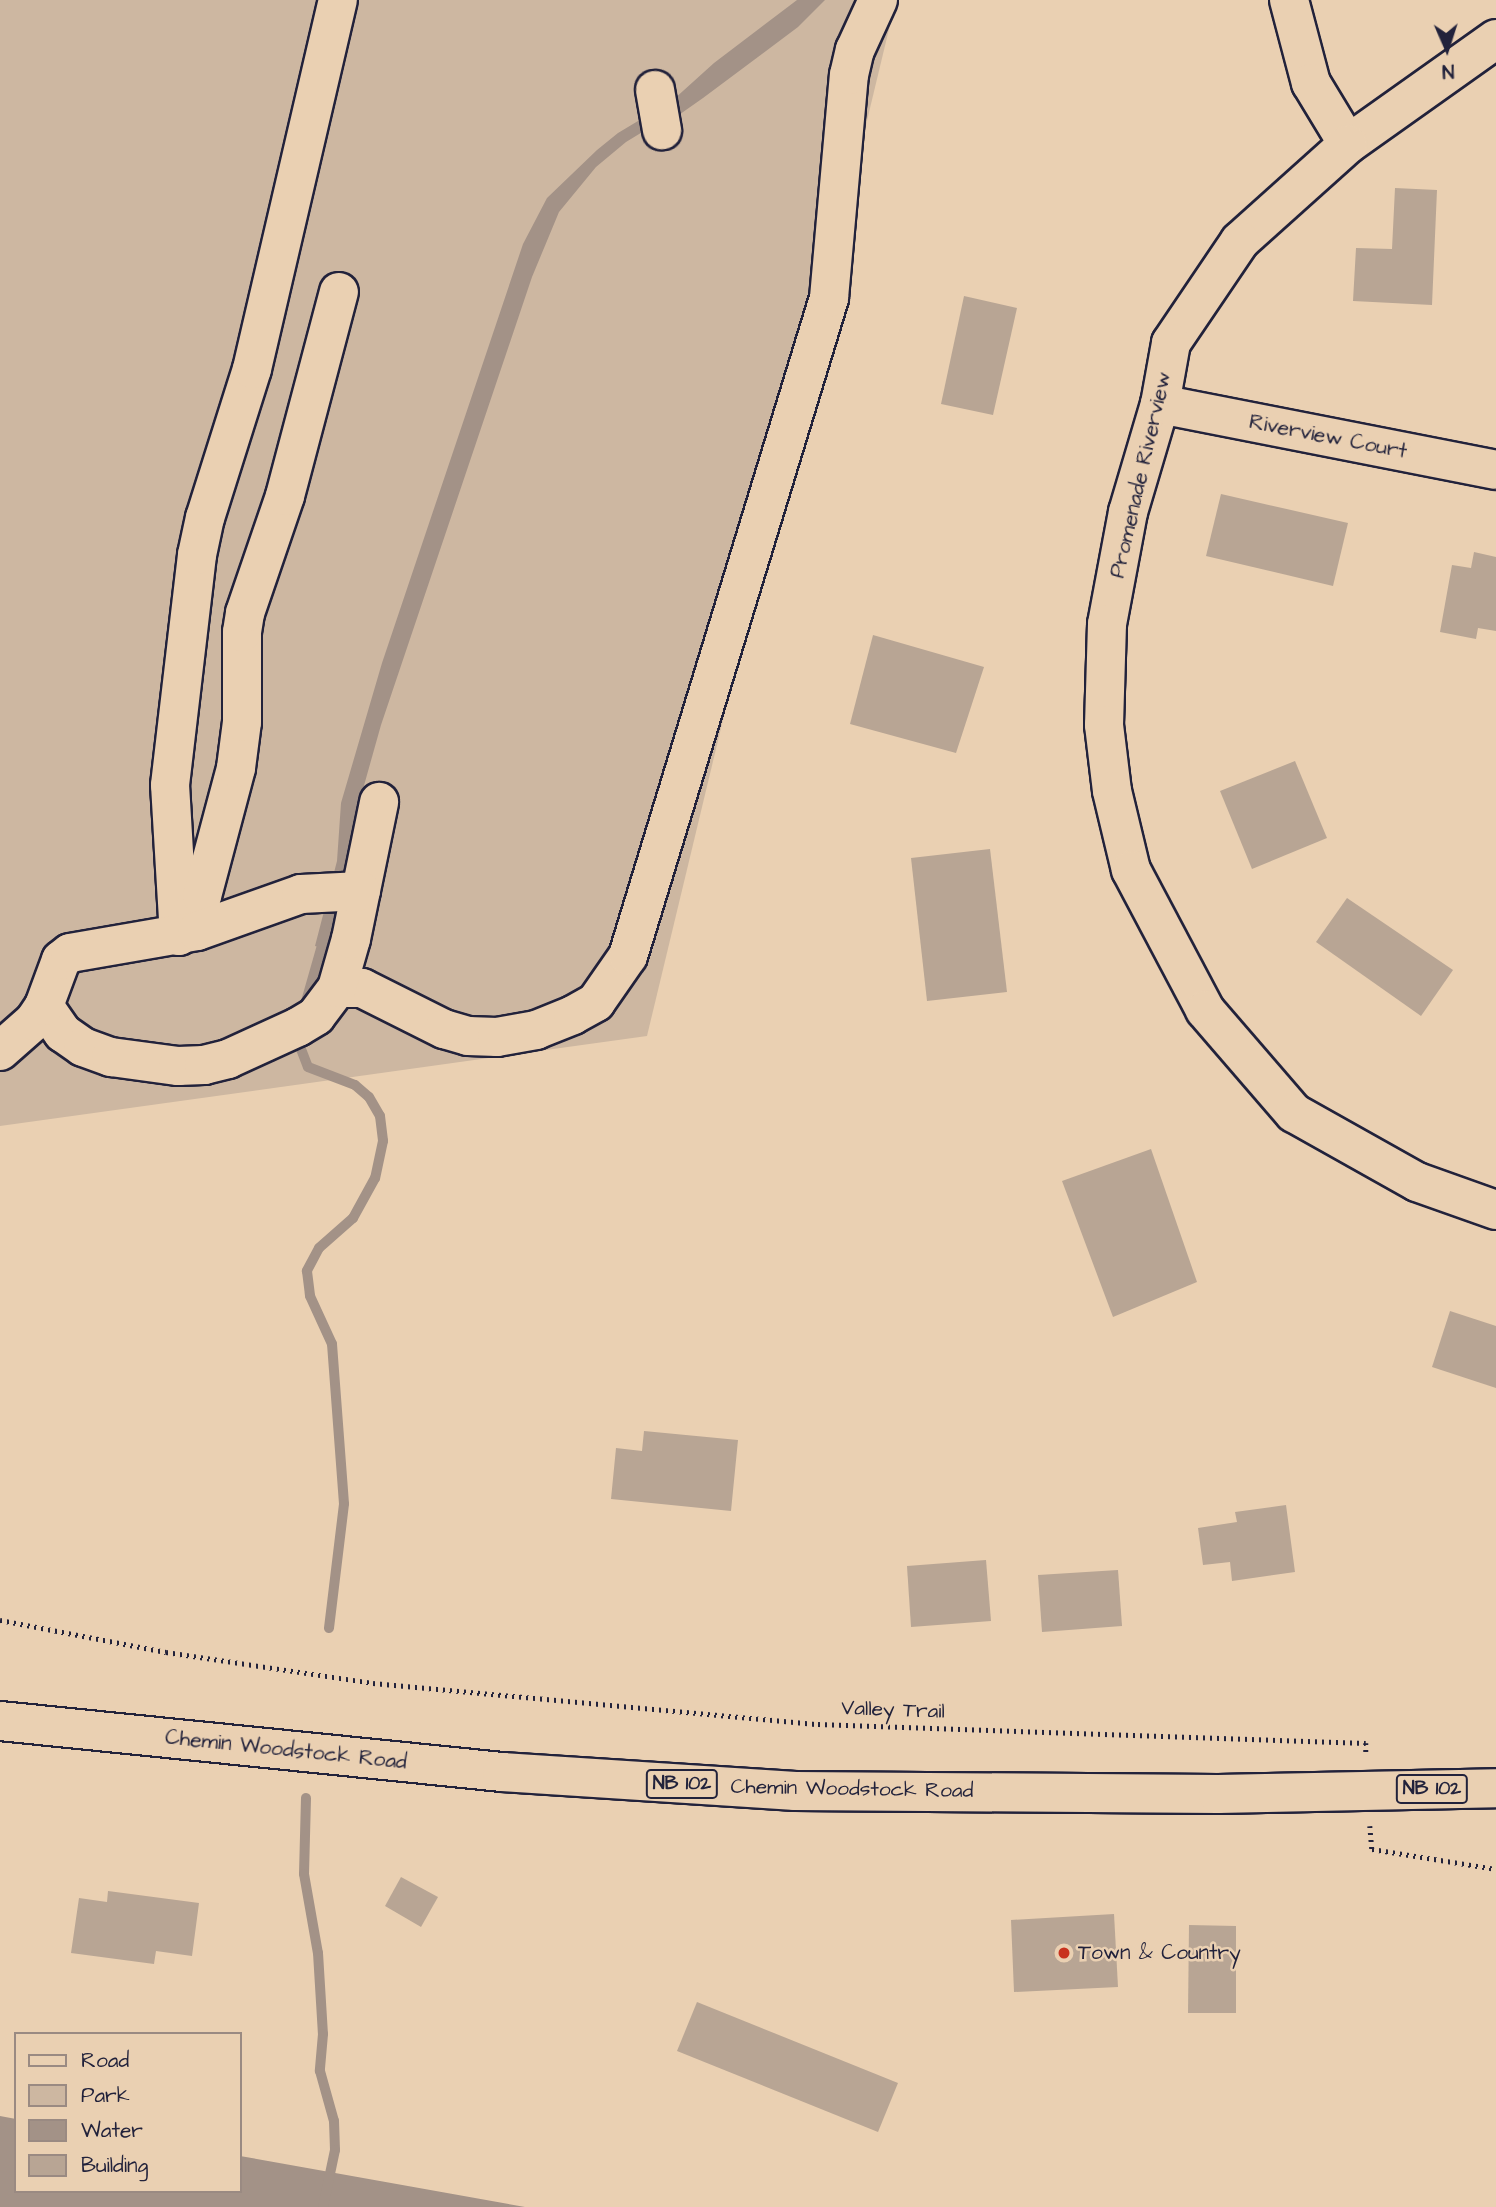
<!DOCTYPE html>
<style>
body{margin:0}
#map{position:relative;width:1496px;height:2207px;overflow:hidden;background:#ead0b2;font-family:"Architects Daughter",sans-serif}
div>[style]{position:absolute}
[style*='--x']{left:calc(var(--x)*1px);top:calc(var(--y)*1px);width:calc(var(--w)*1px);rotate:calc(var(--a)*1deg)}
.green>*{inset:0;background:#cdb7a1}
.water>*{inset:0;background:#a39287}
.stream>*{height:10px;margin:-5px;padding:0 5px;transform-origin:5px;border-radius:5px;background:#a39287}
.building>*{inset:0;background:#b8a594}
.path>*{height:4.5px;margin-top:-2.25px;transform-origin:0;background:repeating-linear-gradient(90deg,#22223b 0 2px,transparent 0 7px)}
.roads{filter:drop-shadow(2px 0 #22223b) drop-shadow(-2px 0 #22223b) drop-shadow(0 2px #22223b) drop-shadow(0 -2px #22223b)}
.minor>*{height:38px;margin:-19px;padding:0 19px;transform-origin:19px;border-radius:19px;background:#ead0b2}
.major>*{height:38px;margin:-19px;padding:0 19px;transform-origin:19px;border-radius:19px;background:#ead0b2}
.dots>*{width:19px;height:19px;translate:-50% -50%;box-sizing:border-box;border:4px solid #ead0b2;border-radius:50%}
span{translate:-50% -50%;white-space:nowrap;text-align:center;line-height:1.15;-webkit-text-stroke:5px #ead0b2;paint-order:stroke}
.shield-label span{padding:2px 5px;background:#ead0b2;border:2px solid;border-radius:5px;-webkit-text-stroke-width:0}
.shield-label{font-size:19px;color:#22223b;font-weight:700}
.street-label{font-size:21px;color:#22223b}
.poi-label{font-size:21px;color:#22223b}
.left{translate:0 -50%;text-align:left}
.legend{position:absolute;left:14px;top:2032px;width:228px;height:161px;box-sizing:border-box;background:#ead0b2;border:2px solid #9a8a82;margin:0;padding:9px 12px;list-style:none;font-size:21px;color:#22223b}
.legend li{display:flex;align-items:center;gap:14px;height:35px}
.legend b{width:35px;border:2px solid #9a8a82}
.north{position:absolute;left:1412px;top:14px;width:70px;height:70px;-webkit-text-stroke:5px #ead0b2;paint-order:stroke;rotate:177deg;font-size:19px;font-weight:700;line-height:28px;text-align:center;color:#22223b}
.north::after{content:'';display:block;margin:auto;width:24px;height:32px;background:#22223b;clip-path:polygon(50% 0,100% 100%,50% 72%,0 100%)}
</style>
<div id="map">
<div class="green">
<i style="clip-path:polygon(0 0,896px 0,647px 1036px,0 1126px)"></i>
</div>
<div class="water">
<i style="clip-path:polygon(797px 0,825px 0,798px 27px,703px 98px,666px 124px,649px 128px,626px 142px,596px 167px,559px 212px,532px 277px,381px 725px,356px 814px,348px 885px,333px 951px,315px 946px,337px 861px,341px 803px,382px 663px,523px 244px,547px 198px,597px 150px,618px 133px,673px 100px,714px 63px)"></i>
<i style="clip-path:polygon(0 2116px,16px 2119px,16px 2191px,240px 2191px,240px 2156px,525px 2207px,0 2207px)"></i>
</div>
<div class="stream">
<i style="--x:305;--y:1005;--w:73;--a:-74.1"></i>
<i style="--x:301;--y:1049;--w:19;--a:69"></i>
<i style="--x:308;--y:1067;--w:50;--a:21"></i>
<i style="--x:355;--y:1085;--w:18;--a:41"></i>
<i style="--x:369;--y:1097;--w:22;--a:60"></i>
<i style="--x:380;--y:1116;--w:25;--a:83"></i>
<i style="--x:383;--y:1141;--w:38;--a:102"></i>
<i style="--x:375;--y:1178;--w:46;--a:118.8"></i>
<i style="--x:353;--y:1218;--w:45;--a:138.6"></i>
<i style="--x:319;--y:1248;--w:26;--a:118"></i>
<i style="--x:307;--y:1271;--w:25;--a:83"></i>
<i style="--x:310;--y:1296;--w:53;--a:65.4"></i>
<i style="--x:332;--y:1344;--w:160;--a:85.7"></i>
<i style="--x:344;--y:1504;--w:125;--a:96.9"></i>
<i style="--x:306;--y:1798;--w:76;--a:91.5"></i>
<i style="--x:304;--y:1874;--w:80;--a:80"></i>
<i style="--x:318;--y:1953;--w:81;--a:86.5"></i>
<i style="--x:323;--y:2034;--w:37;--a:95"></i>
<i style="--x:320;--y:2071;--w:52;--a:74.4"></i>
<i style="--x:334;--y:2121;--w:29;--a:88"></i>
<i style="--x:335;--y:2150;--w:58;--a:101.9"></i>
</div>
<div class="building">
<i style="clip-path:polygon(1395px 188px,1437px 190px,1432px 305px,1353px 301px,1356px 248px,1392px 249px)"></i>
<i style="clip-path:polygon(964px 296px,1017px 308px,993px 415px,941px 404px)"></i>
<i style="clip-path:polygon(1221px 494px,1348px 523px,1333px 586px,1206px 556px)"></i>
<i style="clip-path:polygon(1474px 552px,1496px 557px,1496px 631px,1478px 628px,1476px 639px,1440px 632px,1452px 565px,1471px 568px)"></i>
<i style="clip-path:polygon(873px 635px,984px 667px,956px 753px,850px 724px)"></i>
<i style="clip-path:polygon(1295px 761px,1327px 838px,1252px 869px,1220px 791px)"></i>
<i style="clip-path:polygon(990px 849px,1007px 992px,927px 1001px,911px 858px)"></i>
<i style="clip-path:polygon(1347px 898px,1453px 970px,1421px 1016px,1316px 942px)"></i>
<i style="clip-path:polygon(1151px 1149px,1197px 1282px,1113px 1317px,1062px 1181px)"></i>
<i style="clip-path:polygon(1450px 1311px,1496px 1326px,1496px 1388px,1432px 1367px)"></i>
<i style="clip-path:polygon(644px 1431px,738px 1440px,731px 1511px,611px 1499px,616px 1448px,642px 1451px)"></i>
<i style="clip-path:polygon(1286px 1505px,1295px 1572px,1232px 1581px,1230px 1562px,1203px 1565px,1198px 1528px,1237px 1522px,1235px 1512px)"></i>
<i style="clip-path:polygon(986px 1560px,991px 1621px,911px 1627px,907px 1566px)"></i>
<i style="clip-path:polygon(1118px 1570px,1122px 1626px,1042px 1632px,1038px 1575px)"></i>
<i style="clip-path:polygon(401px 1877px,438px 1897px,421px 1927px,385px 1906px)"></i>
<i style="clip-path:polygon(108px 1891px,199px 1903px,192px 1956px,156px 1951px,154px 1964px,71px 1953px,79px 1898px,107px 1902px)"></i>
<i style="clip-path:polygon(1114px 1914px,1118px 1987px,1014px 1992px,1011px 1920px)"></i>
<i style="clip-path:polygon(1189px 1925px,1236px 1926px,1236px 2013px,1188px 2013px)"></i>
<i style="clip-path:polygon(697px 2002px,898px 2083px,878px 2132px,677px 2051px)"></i>
</div>
<div class="path">
<i style="--x:0;--y:1620;--w:169;--a:10.9"></i>
<i style="--x:166;--y:1652;--w:209;--a:8.5"></i>
<i style="--x:373;--y:1683;--w:447;--a:5.3"></i>
<i style="--x:818;--y:1724;--w:548;--a:1.99"></i>
<i style="--x:1366;--y:1743;--w:12;--a:90"></i>
<i style="--x:1370;--y:1826;--w:23;--a:85"></i>
<i style="--x:1372;--y:1849;--w:126;--a:9.2"></i>
</div>
<div class="roads">
<div class="minor">
<i style="--x:1289;--y:0;--w:86;--a:75.2"></i>
<i style="--x:1311;--y:83;--w:71;--a:58.8"></i>
<i style="--x:1496;--y:39;--w:181;--a:144.6"></i>
<i style="--x:1348;--y:144;--w:145;--a:138.1"></i>
<i style="--x:1240;--y:241;--w:123;--a:124.1"></i>
<i style="--x:1171;--y:343;--w:62;--a:100.2"></i>
<i style="--x:1160;--y:404;--w:113;--a:106.5"></i>
<i style="--x:1128;--y:512;--w:114;--a:100.6"></i>
<i style="--x:1107;--y:624;--w:101;--a:91.7"></i>
<i style="--x:1104;--y:725;--w:66;--a:83.1"></i>
<i style="--x:1112;--y:791;--w:81;--a:76.5"></i>
<i style="--x:1131;--y:870;--w:158;--a:62.1"></i>
<i style="--x:1205;--y:1010;--w:136;--a:49.2"></i>
<i style="--x:1294;--y:1113;--w:141;--a:29.3"></i>
<i style="--x:1417;--y:1182;--w:84;--a:19.5"></i>
<i style="--x:655;--y:90;--w:41;--a:80.1"></i>
<i style="--x:1160;--y:404;--w:342;--a:11.1"></i>
<i style="--x:179;--y:936;--w:151;--a:-93.4"></i>
<i style="--x:170;--y:785;--w:232;--a:-83.3"></i>
<i style="--x:197;--y:555;--w:38;--a:-78"></i>
<i style="--x:205;--y:518;--w:156;--a:-72.5"></i>
<i style="--x:252;--y:369;--w:379;--a:-76.9"></i>
<i style="--x:179;--y:936;--w:46;--a:-60.1"></i>
<i style="--x:202;--y:896;--w:132;--a:-75.1"></i>
<i style="--x:236;--y:768;--w:46;--a:-82.6"></i>
<i style="--x:242;--y:722;--w:90;--a:-90"></i>
<i style="--x:242;--y:632;--w:19;--a:-81"></i>
<i style="--x:245;--y:613;--w:124;--a:-71.1"></i>
<i style="--x:285;--y:496;--w:211;--a:-75.2"></i>
<i style="--x:337;--y:988;--w:25;--a:0"></i>
<i style="--x:362;--y:988;--w:92;--a:26.6"></i>
<i style="--x:444;--y:1029;--w:25;--a:16"></i>
<i style="--x:468;--y:1036;--w:29;--a:2"></i>
<i style="--x:497;--y:1037;--w:40;--a:-10"></i>
<i style="--x:536;--y:1030;--w:40;--a:-22"></i>
<i style="--x:573;--y:1015;--w:26;--a:-29"></i>
<i style="--x:596;--y:1002;--w:56;--a:-55.2"></i>
<i style="--x:628;--y:956;--w:688;--a:-73.01"></i>
<i style="--x:829;--y:298;--w:224;--a:-84.9"></i>
<i style="--x:849;--y:75;--w:26;--a:-77"></i>
<i style="--x:855;--y:50;--w:55;--a:-65.3"></i>
<i style="--x:44;--y:1006;--w:33;--a:55"></i>
<i style="--x:63;--y:1033;--w:24;--a:35"></i>
<i style="--x:83;--y:1047;--w:30;--a:20"></i>
<i style="--x:111;--y:1057;--w:68;--a:7.7"></i>
<i style="--x:178;--y:1066;--w:26;--a:-2"></i>
<i style="--x:204;--y:1065;--w:25;--a:-14"></i>
<i style="--x:228;--y:1059;--w:77;--a:-24.6"></i>
<i style="--x:298;--y:1027;--w:21;--a:-31"></i>
<i style="--x:316;--y:1016;--w:35;--a:-53"></i>
<i style="--x:337;--y:988;--w:51;--a:-74.1"></i>
<i style="--x:351;--y:939;--w:140;--a:-78.4"></i>
<i style="--x:0;--y:1051;--w:45;--a:-41.4"></i>
<i style="--x:34;--y:1021;--w:18;--a:-56"></i>
<i style="--x:44;--y:1006;--w:49;--a:-69.7"></i>
<i style="--x:61;--y:960;--w:11;--a:-38"></i>
<i style="--x:70;--y:953;--w:129;--a:-9.8"></i>
<i style="--x:197;--y:931;--w:110;--a:-19.6"></i>
<i style="--x:301;--y:894;--w:60;--a:-2.9"></i>
</div>
<div class="major">
<i style="--x:0;--y:1721;--w:505;--a:5.8"></i>
<i style="--x:502;--y:1772;--w:294;--a:3.7"></i>
<i style="--x:795;--y:1791;--w:423;--a:0.4"></i>
<i style="--x:1218;--y:1794;--w:278;--a:-1.2"></i>
</div>
</div>
<div class="dots">
<i style="left:1064px;top:1953px;background:#c8321e"></i>
</div>
<div class="shield-label">
<span style="left:682px;top:1784px">NB 102</span>
<span style="left:1432px;top:1789px">NB 102</span>
</div>
<div class="street-label">
<span style="left:1328px;top:437px;rotate:11deg">Riverview Court</span>
<span style="left:1141px;top:475px;rotate:-77deg">Promenade Riverview</span>
<span style="left:893px;top:1710px;rotate:2deg">Valley Trail</span>
<span style="left:286px;top:1750px;rotate:6deg">Chemin Woodstock Road</span>
<span style="left:852px;top:1789px;rotate:1deg">Chemin Woodstock Road</span>
</div>
<div class="poi-label">
<span class="left" style="left:1078px;top:1953px">Town &amp; Country</span>
</div>
<ul class="legend">
<li><b style="height:9px;background:#ead0b2"></b>Road</li>
<li><b style="height:19px;background:#cdb7a1"></b>Park</li>
<li><b style="height:19px;background:#a39287"></b>Water</li>
<li><b style="height:19px;background:#b8a594"></b>Building</li>
</ul>
<div class="north">N</div>
</div>
